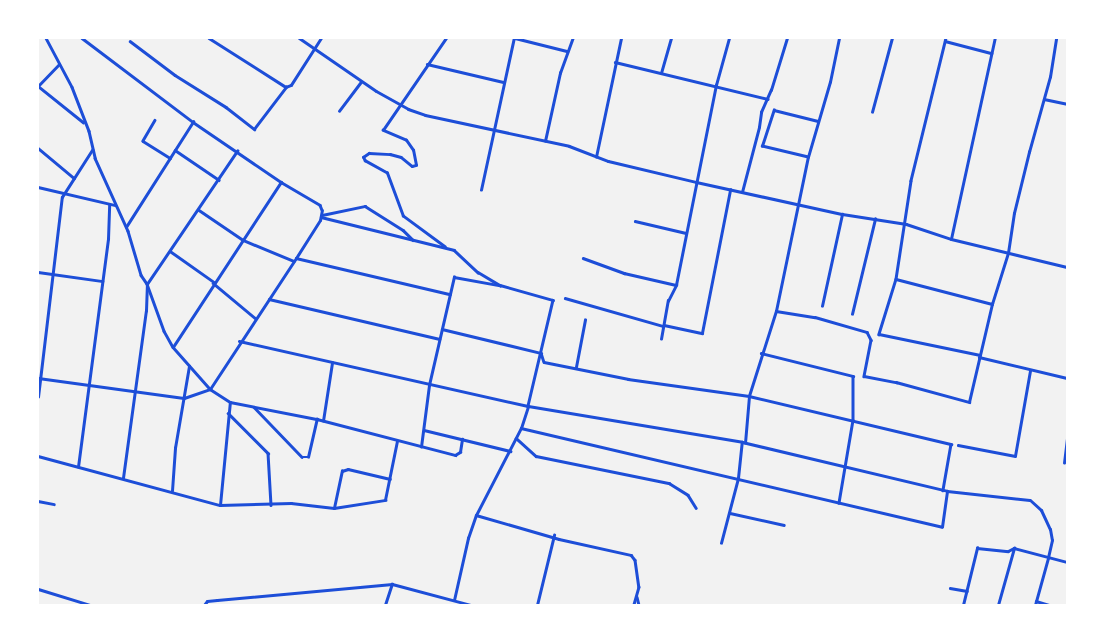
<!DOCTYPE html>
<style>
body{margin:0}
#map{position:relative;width:1105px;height:643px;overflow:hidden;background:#f2f2f2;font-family:Signika,sans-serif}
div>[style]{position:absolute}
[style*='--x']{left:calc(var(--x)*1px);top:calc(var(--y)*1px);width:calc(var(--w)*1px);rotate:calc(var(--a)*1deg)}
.minor>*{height:2.5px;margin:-1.25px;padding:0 1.25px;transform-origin:1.25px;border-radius:1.25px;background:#1d4ed8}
.tertiary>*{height:3px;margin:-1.5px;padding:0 1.5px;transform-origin:1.5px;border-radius:1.5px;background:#1d4ed8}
span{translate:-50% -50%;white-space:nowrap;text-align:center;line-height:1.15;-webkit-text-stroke:3px #fff;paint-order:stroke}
.frame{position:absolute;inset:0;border:39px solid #fff;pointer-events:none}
</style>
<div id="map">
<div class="minor">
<i style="--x:46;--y:38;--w:55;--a:62"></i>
<i style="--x:72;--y:87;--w:47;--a:68.9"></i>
<i style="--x:89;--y:131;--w:28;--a:77"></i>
<i style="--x:95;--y:158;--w:80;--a:65.7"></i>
<i style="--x:128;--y:231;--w:46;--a:73.5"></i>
<i style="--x:141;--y:275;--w:11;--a:56"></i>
<i style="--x:147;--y:284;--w:50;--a:70.1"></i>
<i style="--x:164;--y:331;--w:18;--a:61"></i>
<i style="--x:173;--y:347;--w:56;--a:48.6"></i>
<i style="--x:210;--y:389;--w:24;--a:33"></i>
<i style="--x:230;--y:402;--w:89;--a:11.1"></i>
<i style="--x:317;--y:419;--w:143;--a:14.6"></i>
<i style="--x:455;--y:455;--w:6;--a:-31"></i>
<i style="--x:460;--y:452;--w:13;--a:-81"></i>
<i style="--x:82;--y:38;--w:139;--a:37.1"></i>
<i style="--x:193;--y:122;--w:107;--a:34.3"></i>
<i style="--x:281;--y:182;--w:45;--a:30.5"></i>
<i style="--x:320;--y:205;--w:5;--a:68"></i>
<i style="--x:209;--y:38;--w:91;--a:32.5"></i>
<i style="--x:515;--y:38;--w:54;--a:14"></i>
<i style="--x:946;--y:38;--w:147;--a:103.8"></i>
<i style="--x:911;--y:181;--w:99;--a:98.7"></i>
<i style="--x:896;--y:279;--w:58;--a:107.2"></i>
<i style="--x:879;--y:334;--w:103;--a:11.7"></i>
<i style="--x:130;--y:41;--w:56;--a:37.1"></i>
<i style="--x:175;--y:75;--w:60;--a:32.1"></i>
<i style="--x:226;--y:107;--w:36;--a:38"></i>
<i style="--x:254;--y:129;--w:53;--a:-52.7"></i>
<i style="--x:286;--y:87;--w:5;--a:-22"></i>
<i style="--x:291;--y:85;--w:56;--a:-57.4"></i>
<i style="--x:945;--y:41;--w:48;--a:14.6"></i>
<i style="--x:615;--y:62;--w:157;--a:13.6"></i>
<i style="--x:427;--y:64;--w:78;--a:13.3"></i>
<i style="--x:661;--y:73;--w:36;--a:-74"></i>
<i style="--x:38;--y:86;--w:58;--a:38.7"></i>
<i style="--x:38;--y:86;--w:30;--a:-46"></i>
<i style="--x:1044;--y:99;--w:24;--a:12"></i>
<i style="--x:339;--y:111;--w:36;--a:-53"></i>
<i style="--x:872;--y:112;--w:77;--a:-74.9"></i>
<i style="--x:155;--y:120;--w:24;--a:120"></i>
<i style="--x:143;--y:141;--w:32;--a:32"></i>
<i style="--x:545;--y:141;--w:70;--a:-77.6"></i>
<i style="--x:560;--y:73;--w:37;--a:-70"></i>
<i style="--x:38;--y:148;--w:47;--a:39.8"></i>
<i style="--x:175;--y:150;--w:53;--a:34.3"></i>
<i style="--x:596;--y:157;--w:122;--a:-78.1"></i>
<i style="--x:808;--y:157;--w:47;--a:-166.6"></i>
<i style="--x:762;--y:146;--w:38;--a:-72"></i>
<i style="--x:774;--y:110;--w:45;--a:14"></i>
<i style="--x:38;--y:187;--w:79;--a:13.2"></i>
<i style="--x:481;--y:190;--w:156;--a:-77.8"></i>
<i style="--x:742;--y:192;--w:67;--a:-75.3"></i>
<i style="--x:759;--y:127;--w:15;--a:-82"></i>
<i style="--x:761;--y:112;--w:24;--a:-66"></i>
<i style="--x:771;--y:90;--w:54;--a:-72.9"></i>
<i style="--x:199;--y:210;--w:53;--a:34.3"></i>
<i style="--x:243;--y:240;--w:55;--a:22.4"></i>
<i style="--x:322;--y:215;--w:44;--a:-11.8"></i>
<i style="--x:365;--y:206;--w:45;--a:32.3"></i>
<i style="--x:403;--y:230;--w:14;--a:45"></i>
<i style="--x:321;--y:217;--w:137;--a:13.9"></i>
<i style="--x:454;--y:250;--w:33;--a:43"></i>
<i style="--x:478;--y:272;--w:26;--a:31"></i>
<i style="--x:500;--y:285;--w:55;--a:15.8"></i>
<i style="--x:553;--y:300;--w:109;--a:103.3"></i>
<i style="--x:635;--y:221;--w:52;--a:13.2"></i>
<i style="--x:126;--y:227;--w:125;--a:-57.5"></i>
<i style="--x:951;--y:239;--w:206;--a:-77.7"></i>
<i style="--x:445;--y:247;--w:52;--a:-143.6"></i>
<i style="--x:403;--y:216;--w:46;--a:-110.4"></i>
<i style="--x:387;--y:173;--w:25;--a:-151"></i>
<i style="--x:365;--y:161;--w:4;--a:-117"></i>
<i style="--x:363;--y:157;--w:7;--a:-34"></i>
<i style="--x:369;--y:153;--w:21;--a:3"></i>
<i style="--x:390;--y:154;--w:11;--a:15"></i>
<i style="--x:401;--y:157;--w:14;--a:39"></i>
<i style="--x:412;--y:166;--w:4;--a:-14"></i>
<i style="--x:416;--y:165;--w:15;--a:-101"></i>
<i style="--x:413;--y:150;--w:12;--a:-125"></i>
<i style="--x:406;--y:140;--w:25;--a:-157"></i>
<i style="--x:383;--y:130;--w:112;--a:-55.6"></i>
<i style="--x:170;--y:251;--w:54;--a:35.2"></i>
<i style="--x:296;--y:258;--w:158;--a:13.2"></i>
<i style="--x:583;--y:258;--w:44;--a:20.1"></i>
<i style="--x:624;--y:273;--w:53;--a:13"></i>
<i style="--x:38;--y:272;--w:65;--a:8"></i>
<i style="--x:896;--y:279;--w:99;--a:14.6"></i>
<i style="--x:213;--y:283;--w:55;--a:39.8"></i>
<i style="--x:565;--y:298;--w:102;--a:15.9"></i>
<i style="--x:269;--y:299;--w:175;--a:13.2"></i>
<i style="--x:822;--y:306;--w:94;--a:-77.7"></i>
<i style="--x:776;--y:311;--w:39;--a:9"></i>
<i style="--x:815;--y:317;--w:54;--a:16.1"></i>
<i style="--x:867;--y:332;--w:9;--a:63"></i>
<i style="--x:871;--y:340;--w:37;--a:101"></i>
<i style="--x:864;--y:376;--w:33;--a:11"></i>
<i style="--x:896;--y:382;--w:76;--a:15.3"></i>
<i style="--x:969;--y:402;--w:101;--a:-76.8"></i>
<i style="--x:992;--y:304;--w:53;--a:-72.6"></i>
<i style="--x:1008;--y:253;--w:40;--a:-81.5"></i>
<i style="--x:1014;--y:213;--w:63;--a:-76.2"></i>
<i style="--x:1029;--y:152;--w:78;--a:-74.4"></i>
<i style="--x:1050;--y:77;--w:39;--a:-81"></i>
<i style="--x:852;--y:314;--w:98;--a:-76.4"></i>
<i style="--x:664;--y:325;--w:39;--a:12"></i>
<i style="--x:702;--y:333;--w:146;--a:-78.9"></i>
<i style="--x:442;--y:329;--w:102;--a:13.6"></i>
<i style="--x:541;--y:353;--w:9;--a:72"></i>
<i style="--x:544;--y:362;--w:86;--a:11.4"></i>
<i style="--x:628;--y:379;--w:122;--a:8"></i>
<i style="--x:749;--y:396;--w:208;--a:13.4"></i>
<i style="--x:951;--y:444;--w:47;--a:99.9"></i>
<i style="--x:661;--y:339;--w:39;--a:-80"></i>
<i style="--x:668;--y:301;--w:18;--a:-63"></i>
<i style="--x:676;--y:285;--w:204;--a:-78.7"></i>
<i style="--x:716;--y:85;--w:49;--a:-74.5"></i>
<i style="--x:173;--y:347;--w:197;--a:-56.8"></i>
<i style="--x:761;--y:353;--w:95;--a:14"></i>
<i style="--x:853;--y:376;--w:44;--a:90"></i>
<i style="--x:853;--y:420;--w:84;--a:99.6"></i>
<i style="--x:979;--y:357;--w:90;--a:13.4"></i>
<i style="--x:576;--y:367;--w:48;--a:-79.2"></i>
<i style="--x:38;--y:397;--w:201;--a:-83.2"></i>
<i style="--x:62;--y:197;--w:56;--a:-57.4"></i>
<i style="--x:254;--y:407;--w:69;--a:46.2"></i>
<i style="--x:302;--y:457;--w:6;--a:0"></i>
<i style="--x:308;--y:457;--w:39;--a:-77"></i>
<i style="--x:228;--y:413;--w:57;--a:45"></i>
<i style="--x:268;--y:453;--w:52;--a:86.7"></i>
<i style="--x:323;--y:421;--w:59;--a:-81.2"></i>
<i style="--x:521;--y:428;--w:432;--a:13.2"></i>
<i style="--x:942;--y:527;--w:36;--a:-82"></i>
<i style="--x:424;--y:430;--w:89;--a:13.7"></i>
<i style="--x:516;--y:438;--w:27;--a:42"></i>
<i style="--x:536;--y:456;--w:136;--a:11.5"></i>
<i style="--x:669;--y:483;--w:22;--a:32"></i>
<i style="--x:688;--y:495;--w:15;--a:58"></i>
<i style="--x:745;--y:443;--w:47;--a:-85.1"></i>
<i style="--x:749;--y:396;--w:89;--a:-72.4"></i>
<i style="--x:776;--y:311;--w:157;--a:-78.3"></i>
<i style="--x:808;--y:157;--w:78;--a:-73.7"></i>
<i style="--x:830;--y:82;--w:45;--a:-78.4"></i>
<i style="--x:958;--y:445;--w:58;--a:10.9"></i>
<i style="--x:1015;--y:456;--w:86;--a:-80"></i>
<i style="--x:421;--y:447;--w:63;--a:-82.6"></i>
<i style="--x:429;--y:385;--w:111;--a:-77"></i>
<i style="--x:454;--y:277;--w:45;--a:10.3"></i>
<i style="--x:38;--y:456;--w:188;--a:15.1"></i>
<i style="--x:220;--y:505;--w:71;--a:-1.6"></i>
<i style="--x:291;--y:503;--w:43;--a:6.6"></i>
<i style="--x:334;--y:508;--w:52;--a:-8.9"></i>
<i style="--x:385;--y:500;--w:60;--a:-78.5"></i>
<i style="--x:1064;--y:463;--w:24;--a:-83"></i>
<i style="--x:78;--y:467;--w:230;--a:-82.5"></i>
<i style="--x:108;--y:239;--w:34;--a:-88"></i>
<i style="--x:123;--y:478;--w:169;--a:-82.2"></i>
<i style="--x:146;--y:311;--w:27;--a:-88"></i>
<i style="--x:147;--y:284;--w:161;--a:-55.9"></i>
<i style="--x:172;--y:491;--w:43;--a:-86"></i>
<i style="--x:175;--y:448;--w:83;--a:-80.3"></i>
<i style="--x:38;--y:501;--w:16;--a:11"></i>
<i style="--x:220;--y:505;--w:103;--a:-84.5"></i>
<i style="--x:334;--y:508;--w:38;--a:-78"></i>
<i style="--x:342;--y:471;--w:6;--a:-18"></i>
<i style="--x:348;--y:469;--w:43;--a:13.4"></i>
<i style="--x:730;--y:513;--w:55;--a:12.5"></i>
<i style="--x:476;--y:515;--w:86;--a:16.1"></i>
<i style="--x:559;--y:539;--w:74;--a:12.5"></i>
<i style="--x:631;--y:555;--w:6;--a:51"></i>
<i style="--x:635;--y:560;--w:27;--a:82"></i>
<i style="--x:639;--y:587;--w:19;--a:106"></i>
<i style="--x:721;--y:543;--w:67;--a:-75.3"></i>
<i style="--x:738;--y:478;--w:36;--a:-84"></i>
<i style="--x:950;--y:588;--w:17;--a:10"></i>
<i style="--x:637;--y:597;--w:8;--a:76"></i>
<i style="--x:1036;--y:601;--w:14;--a:17"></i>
<i style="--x:385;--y:605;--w:22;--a:-72"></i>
<i style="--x:537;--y:605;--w:72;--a:-76.3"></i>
<i style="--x:963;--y:605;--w:59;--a:-76.2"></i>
<i style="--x:977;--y:548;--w:31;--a:6"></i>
<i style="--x:1008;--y:551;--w:7;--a:-27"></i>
<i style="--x:1014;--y:548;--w:55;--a:14.8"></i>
<i style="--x:998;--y:605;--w:59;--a:-74.3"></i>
<i style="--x:1035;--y:605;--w:49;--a:-74.5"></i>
</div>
<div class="tertiary">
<i style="--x:299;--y:38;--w:93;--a:34.5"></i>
<i style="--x:376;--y:91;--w:37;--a:29"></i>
<i style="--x:408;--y:109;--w:18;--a:19"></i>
<i style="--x:425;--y:115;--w:147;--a:12.1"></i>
<i style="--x:569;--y:146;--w:42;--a:21"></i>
<i style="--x:608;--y:161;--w:90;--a:13.4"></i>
<i style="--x:696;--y:182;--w:149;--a:12.4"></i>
<i style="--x:842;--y:214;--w:65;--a:8.9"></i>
<i style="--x:906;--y:224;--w:47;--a:18.4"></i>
<i style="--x:951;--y:239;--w:119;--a:13.6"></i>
<i style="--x:239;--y:341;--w:296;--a:12.7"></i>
<i style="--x:528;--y:406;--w:217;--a:9.5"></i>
<i style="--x:742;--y:442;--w:211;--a:13.4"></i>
<i style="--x:947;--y:491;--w:83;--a:6.2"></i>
<i style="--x:1030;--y:500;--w:15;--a:42"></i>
<i style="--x:1041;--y:510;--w:21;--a:65"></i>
<i style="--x:1050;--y:529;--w:11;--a:80"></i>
<i style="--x:1052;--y:540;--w:18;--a:103"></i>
<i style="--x:38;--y:378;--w:147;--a:7.8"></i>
<i style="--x:184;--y:398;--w:28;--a:-19"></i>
<i style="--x:210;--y:389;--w:157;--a:-56.7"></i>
<i style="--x:296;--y:258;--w:45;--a:-57.7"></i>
<i style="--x:320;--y:220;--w:10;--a:-79"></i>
<i style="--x:38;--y:589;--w:54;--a:17.1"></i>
<i style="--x:454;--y:600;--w:64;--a:-77.3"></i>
<i style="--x:468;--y:538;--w:24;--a:-71"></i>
<i style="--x:476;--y:515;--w:98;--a:-62.7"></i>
<i style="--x:521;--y:428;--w:23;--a:-72"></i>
<i style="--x:204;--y:605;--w:5;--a:-53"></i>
<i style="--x:207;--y:601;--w:10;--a:-6"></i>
<i style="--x:217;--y:600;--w:176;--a:-5.2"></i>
<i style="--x:392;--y:584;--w:82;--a:14.9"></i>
</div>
<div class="frame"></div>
</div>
